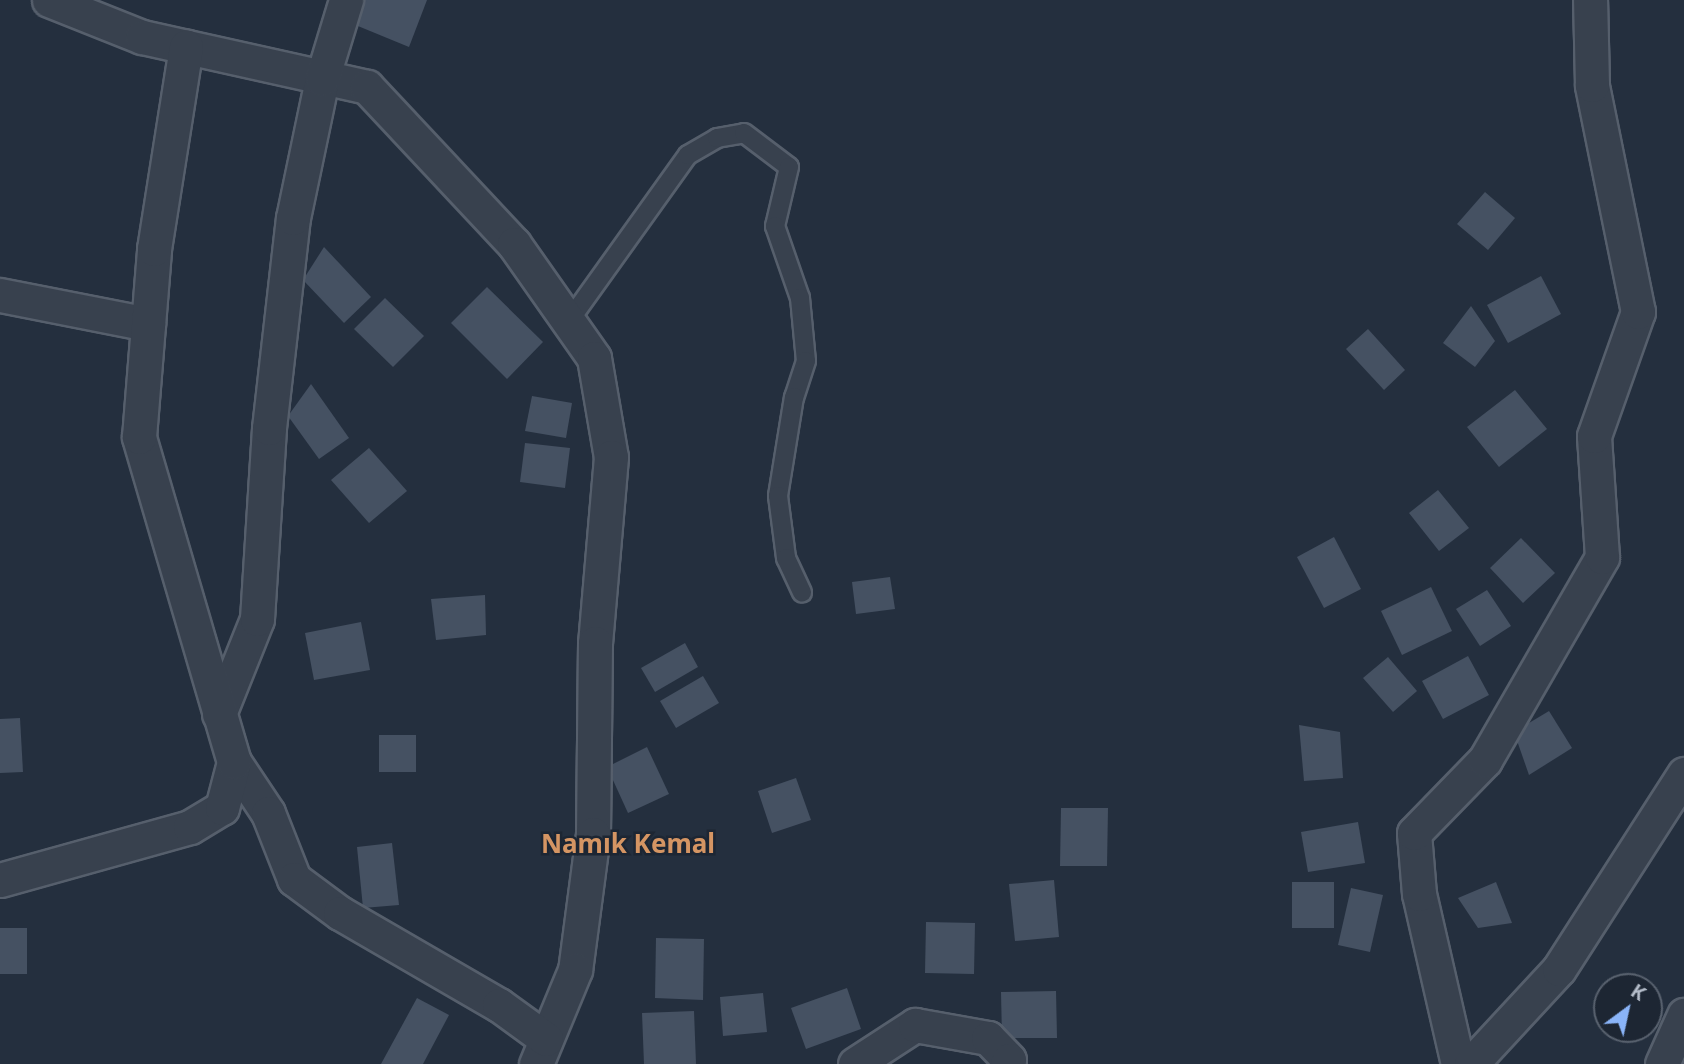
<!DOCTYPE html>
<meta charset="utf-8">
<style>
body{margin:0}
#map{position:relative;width:1684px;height:1064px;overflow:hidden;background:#242f3e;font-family:"Noto Sans",sans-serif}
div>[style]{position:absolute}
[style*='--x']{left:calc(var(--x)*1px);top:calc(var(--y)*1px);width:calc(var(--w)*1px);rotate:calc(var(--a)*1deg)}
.building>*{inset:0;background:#455162}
.roads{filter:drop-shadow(2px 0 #565f6c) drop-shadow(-2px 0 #565f6c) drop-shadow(0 2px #565f6c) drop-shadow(0 -2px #565f6c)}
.service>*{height:18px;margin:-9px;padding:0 9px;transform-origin:9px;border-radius:9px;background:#38414e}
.minor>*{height:33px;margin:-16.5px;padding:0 16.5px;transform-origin:16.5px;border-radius:16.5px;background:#38414e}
span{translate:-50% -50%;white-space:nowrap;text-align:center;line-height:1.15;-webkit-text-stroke:5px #1d2633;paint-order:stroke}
.district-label{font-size:26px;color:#d59563;font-weight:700}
.north{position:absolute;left:1593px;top:973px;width:70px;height:70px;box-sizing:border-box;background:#1d2633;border:2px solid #59626f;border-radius:50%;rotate:33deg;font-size:19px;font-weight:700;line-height:28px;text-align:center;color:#b4bcc9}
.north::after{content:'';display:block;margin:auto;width:24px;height:32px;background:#8ab4f8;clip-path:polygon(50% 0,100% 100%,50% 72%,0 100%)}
</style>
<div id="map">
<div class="building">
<i style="clip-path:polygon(363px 0,427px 0,409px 47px,353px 24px)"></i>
<i style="clip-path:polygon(1485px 192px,1515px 218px,1488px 250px,1457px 224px)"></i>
<i style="clip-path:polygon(324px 247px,371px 297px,344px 323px,303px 280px)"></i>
<i style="clip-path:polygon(1541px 276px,1561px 314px,1508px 343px,1487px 305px)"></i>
<i style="clip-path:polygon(487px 287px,543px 342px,507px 379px,451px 323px)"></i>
<i style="clip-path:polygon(385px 298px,424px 336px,393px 367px,354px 329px)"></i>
<i style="clip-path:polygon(1471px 306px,1495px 341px,1475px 367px,1443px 343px)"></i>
<i style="clip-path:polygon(1368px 329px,1405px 370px,1384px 390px,1346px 349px)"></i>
<i style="clip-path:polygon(311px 384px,349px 438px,319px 459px,288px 416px)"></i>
<i style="clip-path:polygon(1515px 390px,1547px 429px,1499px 467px,1467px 427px)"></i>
<i style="clip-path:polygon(532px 396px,572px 403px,566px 438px,525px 431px)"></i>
<i style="clip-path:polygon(525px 443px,570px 448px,565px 488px,520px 482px)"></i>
<i style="clip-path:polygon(369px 448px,407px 491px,369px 523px,331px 480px)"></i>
<i style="clip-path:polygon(1438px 490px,1469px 528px,1439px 551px,1409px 513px)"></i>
<i style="clip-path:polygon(1334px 537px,1361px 589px,1324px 608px,1297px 557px)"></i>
<i style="clip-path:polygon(1521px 538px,1555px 573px,1523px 603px,1490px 568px)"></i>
<i style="clip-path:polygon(890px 577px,895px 609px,856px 614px,852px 582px)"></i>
<i style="clip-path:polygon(1431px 587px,1452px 631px,1402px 655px,1381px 611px)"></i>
<i style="clip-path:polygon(1487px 590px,1511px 626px,1480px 646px,1456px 609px)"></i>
<i style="clip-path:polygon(485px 595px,486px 635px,436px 640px,431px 599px)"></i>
<i style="clip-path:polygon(361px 622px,370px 670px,314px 680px,305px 633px)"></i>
<i style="clip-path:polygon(685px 643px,698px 667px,655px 692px,641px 668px)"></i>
<i style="clip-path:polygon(1468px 656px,1489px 695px,1443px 719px,1422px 681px)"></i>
<i style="clip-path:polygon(1388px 657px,1417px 691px,1393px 712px,1363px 678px)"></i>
<i style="clip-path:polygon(703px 676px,719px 703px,676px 728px,660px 701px)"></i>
<i style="clip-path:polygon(1549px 711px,1572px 748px,1529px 775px,1514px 732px)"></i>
<i style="clip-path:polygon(20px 718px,23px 772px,0 773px,0 719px)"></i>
<i style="clip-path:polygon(1299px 725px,1340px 732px,1343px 778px,1304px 781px)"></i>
<i style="clip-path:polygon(379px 735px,416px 735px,416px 772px,379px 772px)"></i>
<i style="clip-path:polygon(647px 747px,669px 794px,628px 813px,607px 767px)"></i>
<i style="clip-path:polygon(796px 778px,811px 820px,772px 833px,758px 791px)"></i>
<i style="clip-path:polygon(1061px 808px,1108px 808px,1107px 866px,1060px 866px)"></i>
<i style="clip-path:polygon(1358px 822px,1365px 863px,1308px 872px,1301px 832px)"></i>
<i style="clip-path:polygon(392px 843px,399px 905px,363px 908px,357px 847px)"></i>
<i style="clip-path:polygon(1054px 880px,1059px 937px,1015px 941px,1009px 884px)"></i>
<i style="clip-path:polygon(1292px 882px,1334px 882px,1334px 928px,1292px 928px)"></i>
<i style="clip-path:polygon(1496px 882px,1512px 923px,1478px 928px,1458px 898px)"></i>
<i style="clip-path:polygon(1351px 888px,1383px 895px,1370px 952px,1338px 945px)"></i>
<i style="clip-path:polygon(926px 922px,975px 923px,974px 974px,925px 973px)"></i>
<i style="clip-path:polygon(0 928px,27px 928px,27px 974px,0 974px)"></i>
<i style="clip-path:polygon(656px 938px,704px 939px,703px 1000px,655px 998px)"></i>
<i style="clip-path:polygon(847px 988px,861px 1029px,806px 1049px,791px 1008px)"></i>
<i style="clip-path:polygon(1056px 991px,1057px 1038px,1002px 1038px,1001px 992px)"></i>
<i style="clip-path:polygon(763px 993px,767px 1032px,723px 1036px,720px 997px)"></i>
<i style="clip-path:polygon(417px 998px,449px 1015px,423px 1064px,381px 1064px)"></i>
<i style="clip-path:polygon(694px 1011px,696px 1064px,644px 1064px,642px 1013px)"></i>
</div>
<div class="roads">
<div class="service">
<i style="--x:569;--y:321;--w:204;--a:-54.4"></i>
<i style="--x:688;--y:155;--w:34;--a:-30"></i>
<i style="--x:717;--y:138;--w:27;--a:-10"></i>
<i style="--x:744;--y:133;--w:56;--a:37.1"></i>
<i style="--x:789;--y:167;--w:61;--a:103.3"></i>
<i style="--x:775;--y:226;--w:76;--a:70.9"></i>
<i style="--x:800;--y:298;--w:63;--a:84.6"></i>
<i style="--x:806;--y:361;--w:38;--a:108"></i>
<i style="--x:794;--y:397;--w:100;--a:99.2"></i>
<i style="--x:778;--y:496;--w:63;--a:82.6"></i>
<i style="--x:786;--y:558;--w:38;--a:65"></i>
</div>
<div class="minor">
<i style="--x:49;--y:0;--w:100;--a:21.7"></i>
<i style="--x:142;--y:37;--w:230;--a:12.5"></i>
<i style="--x:367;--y:87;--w:215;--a:46.9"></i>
<i style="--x:514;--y:244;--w:139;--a:54.9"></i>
<i style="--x:594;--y:358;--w:100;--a:80.3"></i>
<i style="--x:611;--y:457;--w:187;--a:94.9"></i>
<i style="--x:595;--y:643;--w:191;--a:90.6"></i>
<i style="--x:593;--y:834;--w:137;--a:97.5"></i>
<i style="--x:575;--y:970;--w:102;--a:112.5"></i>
<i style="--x:0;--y:295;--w:151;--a:11.1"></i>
<i style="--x:219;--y:714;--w:102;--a:-68.2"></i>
<i style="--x:257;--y:619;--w:191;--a:-86.4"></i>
<i style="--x:269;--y:428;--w:211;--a:-83.5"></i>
<i style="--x:293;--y:218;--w:142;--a:-78.2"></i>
<i style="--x:322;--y:79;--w:83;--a:-73.1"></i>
<i style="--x:234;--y:762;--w:61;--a:56.3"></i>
<i style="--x:268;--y:813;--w:71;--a:68.5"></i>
<i style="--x:294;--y:879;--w:57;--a:36.5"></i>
<i style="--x:340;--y:913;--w:184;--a:30.1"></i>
<i style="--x:499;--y:1005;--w:58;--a:35.9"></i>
<i style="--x:0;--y:880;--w:197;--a:-15.6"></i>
<i style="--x:190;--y:827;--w:37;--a:-31"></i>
<i style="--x:222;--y:808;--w:48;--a:-75.4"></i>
<i style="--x:234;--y:762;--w:339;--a:-106.3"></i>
<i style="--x:139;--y:437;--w:189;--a:-85.4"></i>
<i style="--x:154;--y:249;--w:205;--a:-81"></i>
<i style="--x:855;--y:1064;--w:72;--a:-33"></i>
<i style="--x:915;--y:1025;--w:74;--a:10.1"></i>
<i style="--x:988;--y:1038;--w:30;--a:46"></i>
<i style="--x:1009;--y:1060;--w:4;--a:117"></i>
<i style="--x:1458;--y:1064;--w:174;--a:-102.9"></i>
<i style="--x:1419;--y:894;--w:61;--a:-94.7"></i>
<i style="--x:1414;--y:833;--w:102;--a:-45.8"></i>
<i style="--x:1485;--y:760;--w:234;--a:-60"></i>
<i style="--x:1602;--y:557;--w:121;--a:-93.8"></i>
<i style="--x:1594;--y:436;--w:132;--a:-70.5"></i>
<i style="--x:1638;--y:312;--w:232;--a:-101.5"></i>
<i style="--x:1592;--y:85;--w:85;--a:-91.3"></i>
<i style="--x:1471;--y:1064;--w:129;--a:-47.2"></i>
<i style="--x:1559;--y:969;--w:232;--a:-57.3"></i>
<i style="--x:1662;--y:1064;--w:54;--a:-65.8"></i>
</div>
</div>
<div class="district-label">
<span style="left:628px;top:844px">Namık Kemal</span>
</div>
<div class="north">K</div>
</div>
